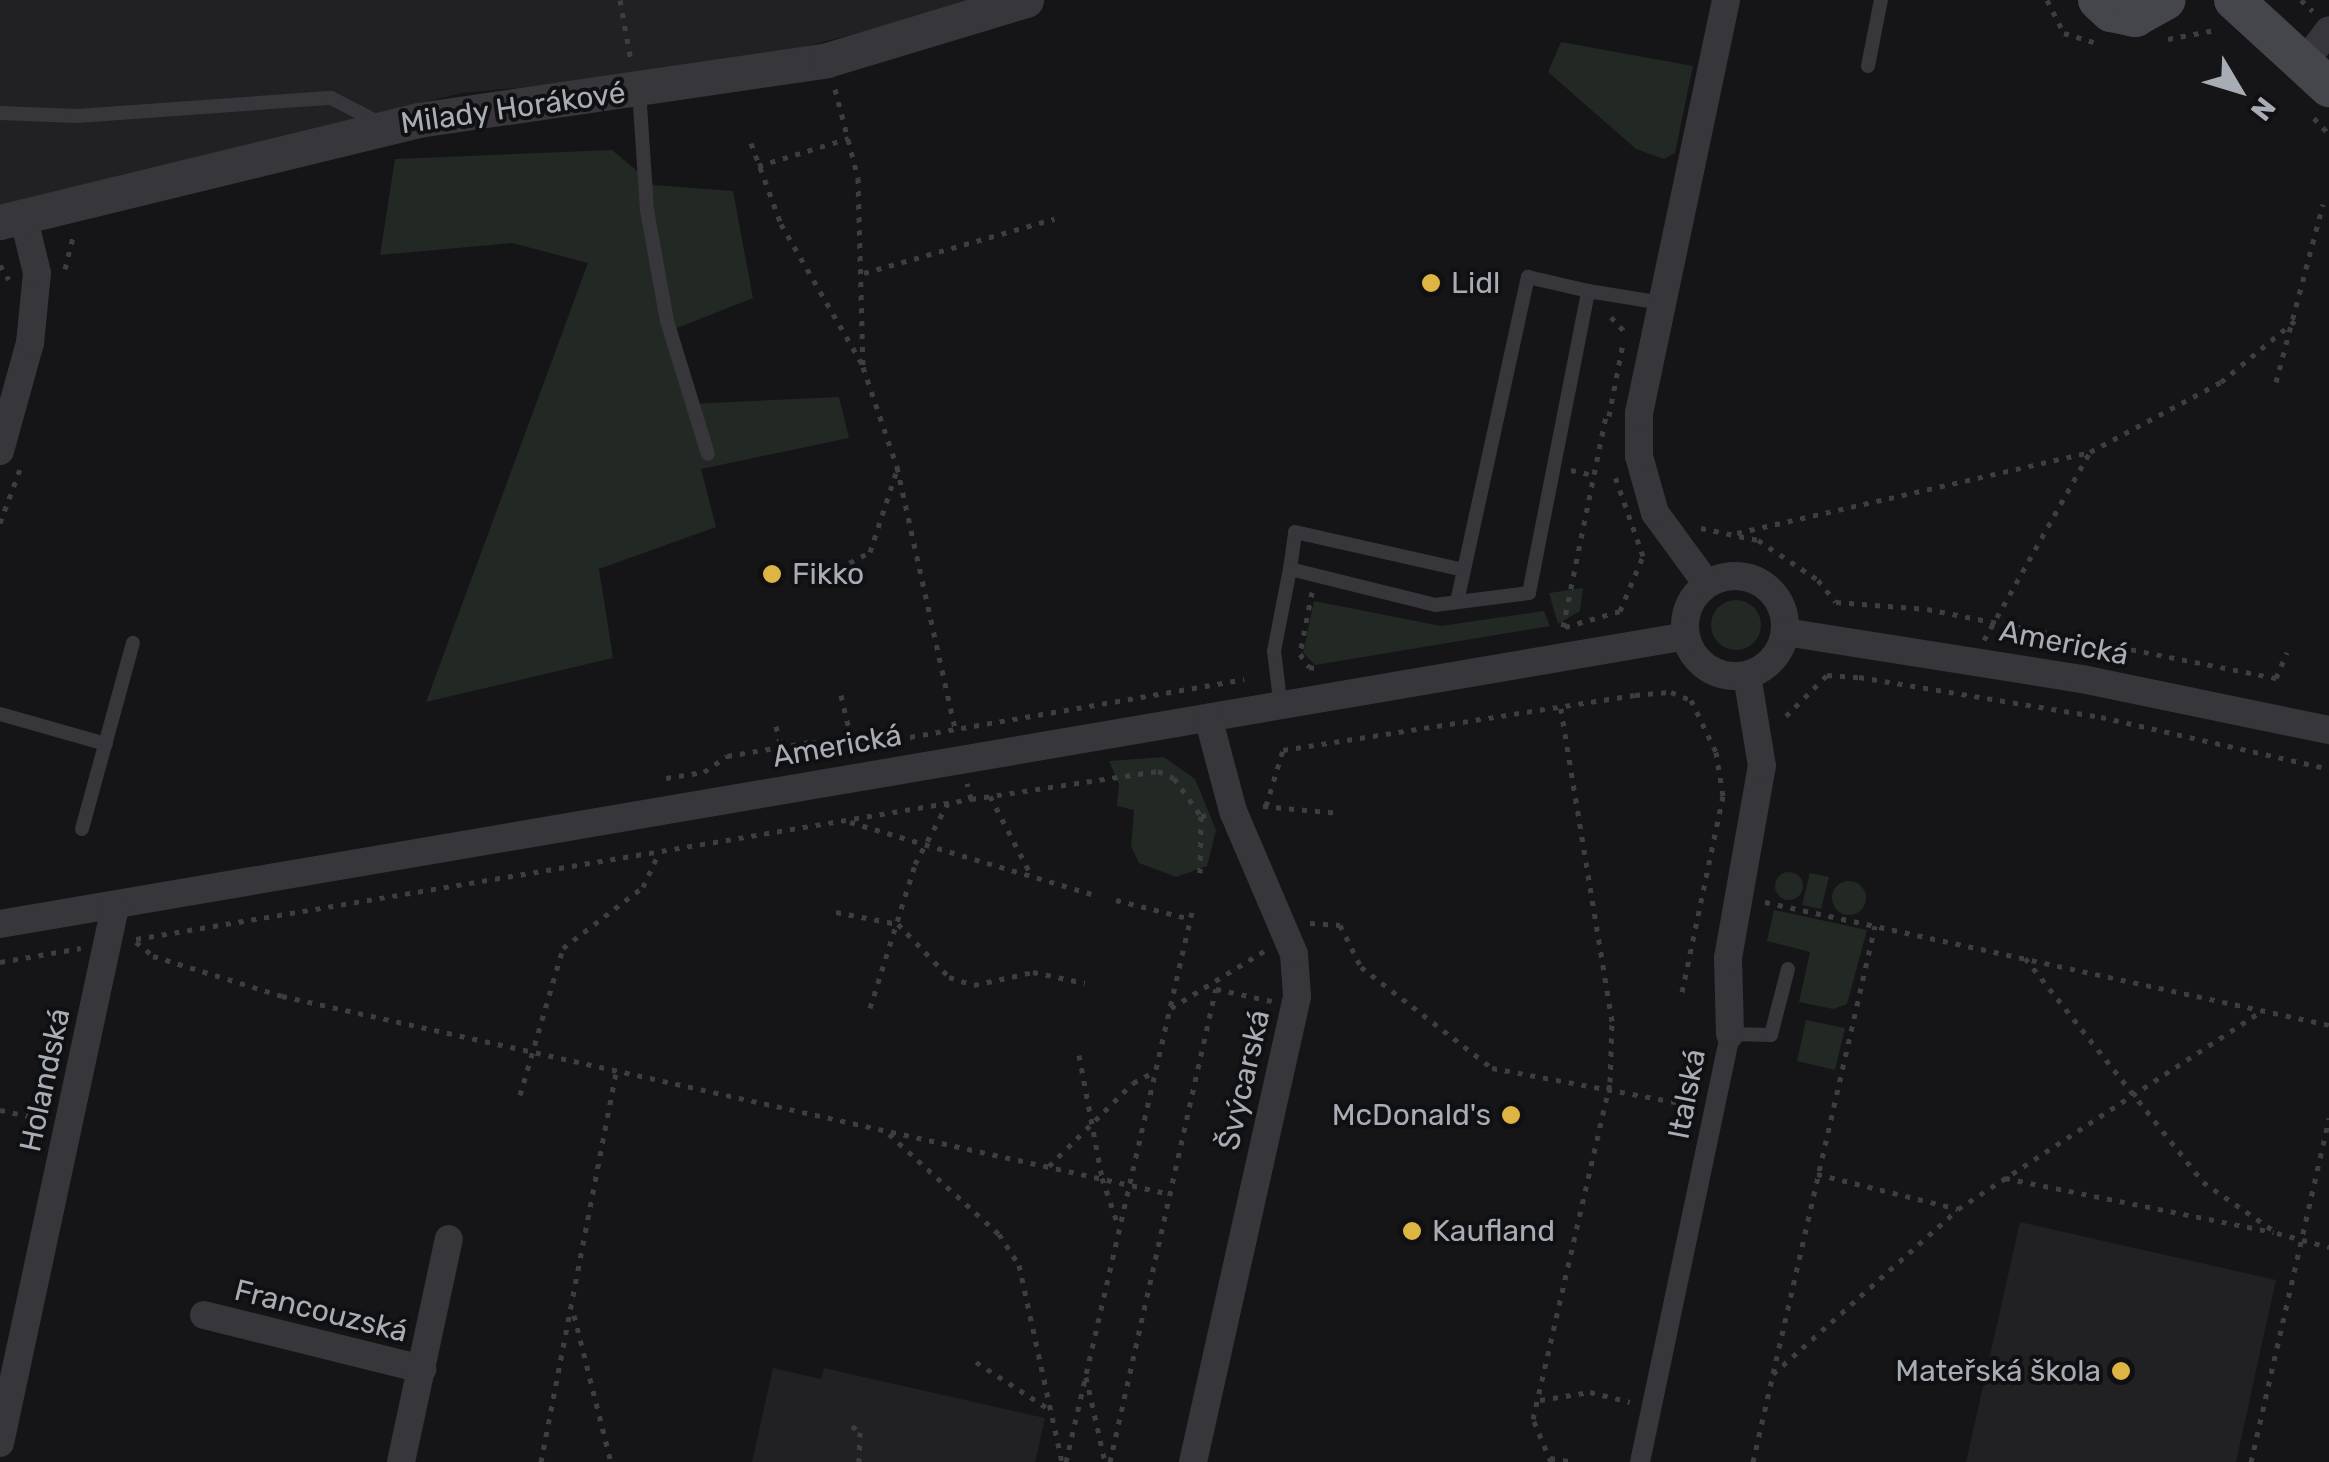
<!DOCTYPE html>
<meta charset="utf-8">
<style>
body{margin:0}
#map{position:relative;width:2329px;height:1462px;overflow:hidden;background:#151517;font-family:Rubik,sans-serif}
div>[style]{position:absolute}
[style*='--x']{left:calc(var(--x)*1px);top:calc(var(--y)*1px);width:calc(var(--w)*1px);rotate:calc(var(--a)*1deg)}
.built>*{inset:0;background:#212124}
.green>*{inset:0;background:#222823}
.round{border-radius:50%}
.path>*{height:5px;margin-top:-2.5px;transform-origin:0;background:repeating-linear-gradient(90deg,#3d3e42 0 5px,transparent 0 13px)}
.service>*{height:14px;margin:-7px;padding:0 7px;transform-origin:7px;border-radius:7px;background:#37373b}
.pedestrian>*{height:20px;margin:-10px;padding:0 10px;transform-origin:10px;border-radius:10px;background:#37373b}
.minor>*{height:28px;margin:-14px;padding:0 14px;transform-origin:14px;border-radius:14px;background:#37373b}
.minor>.ring{margin:-14px;padding:0;box-sizing:content-box;background:none;border:28px solid #37373b;border-radius:50%}
.tertiary>*{height:35px;margin:-17.5px;padding:0 17.5px;transform-origin:17.5px;border-radius:17.5px;background:#37373b}
.secondary>*{height:40px;margin:-20px;padding:0 20px;transform-origin:20px;border-radius:20px;background:#45464b}
.dots>*{width:28px;height:28px;translate:-50% -50%;box-sizing:border-box;border:5px solid #101012;border-radius:50%}
span{translate:-50% -50%;white-space:nowrap;text-align:center;line-height:1.15;-webkit-text-stroke:8px #101012;paint-order:stroke}
.street-label{font-size:30px;color:#a8acb5}
.poi-label{font-size:30px;color:#a8acb5}
.left{translate:0 -50%;text-align:left}
.right{translate:-100% -50%;text-align:right}
.north{position:absolute;left:2189px;top:40px;width:100px;height:100px;-webkit-text-stroke:8px #101012;paint-order:stroke;rotate:128deg;font-size:28px;font-weight:700;line-height:40px;text-align:center;color:#a8acb5}
.north::after{content:'';display:block;margin:auto;width:35px;height:45px;background:#a8acb5;clip-path:polygon(50% 0,100% 100%,50% 72%,0 100%)}
</style>
<div id="map">
<div class="built">
<i style="clip-path:polygon(0 0,989px 0,713px 70px,462px 93px,0 205px)"></i>
<i style="clip-path:polygon(2020px 1222px,2276px 1280px,2236px 1462px,1966px 1462px)"></i>
<i style="clip-path:polygon(773px 1368px,821px 1379px,824px 1368px,1045px 1418px,1035px 1462px,752px 1462px)"></i>
</div>
<div class="green">
<i style="clip-path:polygon(1561px 42px,1693px 66px,1675px 153px,1664px 159px,1636px 149px,1548px 72px)"></i>
<i style="clip-path:polygon(612px 150px,654px 185px,733px 191px,753px 298px,672px 330px,689px 404px,839px 397px,849px 438px,701px 469px,716px 527px,599px 569px,613px 658px,426px 702px,588px 263px,512px 243px,380px 255px,395px 159px)"></i>
<i style="clip-path:polygon(1583px 588px,1580px 611px,1558px 624px,1549px 593px)"></i>
<i class="round" style="left:1711px;top:600px;width:50px;height:50px"></i>
<i style="clip-path:polygon(1314px 601px,1441px 626px,1544px 611px,1550px 626px,1315px 665px,1303px 653px)"></i>
<i style="clip-path:polygon(1164px 757px,1195px 779px,1216px 830px,1207px 866px,1176px 877px,1139px 863px,1131px 846px,1134px 810px,1117px 806px,1119px 784px,1109px 761px)"></i>
<i class="round" style="left:1775px;top:872px;width:28px;height:28px"></i>
<i style="clip-path:polygon(1810px 873px,1829px 877px,1821px 909px,1802px 905px)"></i>
<i class="round" style="left:1832px;top:881px;width:34px;height:34px"></i>
<i style="clip-path:polygon(1774px 910px,1867px 930px,1847px 1004px,1833px 1009px,1799px 1002px,1810px 952px,1767px 941px)"></i>
<i style="clip-path:polygon(1806px 1020px,1845px 1028px,1835px 1070px,1797px 1061px)"></i>
</div>
<div class="path">
<i style="--x:620;--y:0;--w:62;--a:79.8"></i>
<i style="--x:2047;--y:0;--w:37;--a:63"></i>
<i style="--x:2064;--y:33;--w:31;--a:17"></i>
<i style="--x:2301;--y:0;--w:16;--a:43"></i>
<i style="--x:2168;--y:39;--w:48;--a:-10.8"></i>
<i style="--x:835;--y:89;--w:92;--a:75.5"></i>
<i style="--x:858;--y:178;--w:189;--a:88.5"></i>
<i style="--x:863;--y:367;--w:106;--a:71.2"></i>
<i style="--x:897;--y:467;--w:272;--a:77.5"></i>
<i style="--x:2314;--y:118;--w:22;--a:47"></i>
<i style="--x:751;--y:143;--w:86;--a:69.7"></i>
<i style="--x:781;--y:224;--w:162;--a:59.9"></i>
<i style="--x:758;--y:166;--w:95;--a:-17.1"></i>
<i style="--x:0;--y:265;--w:17;--a:59"></i>
<i style="--x:65;--y:269;--w:34;--a:-76"></i>
<i style="--x:864;--y:273;--w:198;--a:-15.9"></i>
<i style="--x:1611;--y:317;--w:22;--a:47"></i>
<i style="--x:2276;--y:382;--w:184;--a:-75.2"></i>
<i style="--x:1609;--y:416;--w:74;--a:-79.1"></i>
<i style="--x:1571;--y:470;--w:23;--a:13"></i>
<i style="--x:0;--y:523;--w:58;--a:-69.7"></i>
<i style="--x:1701;--y:528;--w:58;--a:11.9"></i>
<i style="--x:1758;--y:540;--w:72;--a:33.7"></i>
<i style="--x:1818;--y:580;--w:28;--a:51"></i>
<i style="--x:1836;--y:602;--w:91;--a:4.4"></i>
<i style="--x:1927;--y:609;--w:356;--a:11.2"></i>
<i style="--x:2276;--y:678;--w:28;--a:-67"></i>
<i style="--x:1737;--y:533;--w:362;--a:-12.9"></i>
<i style="--x:838;--y:569;--w:36;--a:-28"></i>
<i style="--x:870;--y:552;--w:86;--a:-71.8"></i>
<i style="--x:1312;--y:592;--w:63;--a:101"></i>
<i style="--x:1300;--y:654;--w:16;--a:55"></i>
<i style="--x:1309;--y:667;--w:13;--a:9"></i>
<i style="--x:1563;--y:627;--w:221;--a:-78.5"></i>
<i style="--x:1565;--y:627;--w:57;--a:-16.2"></i>
<i style="--x:1620;--y:611;--w:60;--a:-67.3"></i>
<i style="--x:1643;--y:556;--w:90;--a:-109.4"></i>
<i style="--x:1984;--y:640;--w:216;--a:-60.6"></i>
<i style="--x:2090;--y:452;--w:149;--a:-28.1"></i>
<i style="--x:2221;--y:382;--w:97;--a:-39.6"></i>
<i style="--x:841;--y:695;--w:52;--a:76.8"></i>
<i style="--x:1786;--y:716;--w:58;--a:-45"></i>
<i style="--x:1827;--y:675;--w:32;--a:4"></i>
<i style="--x:1859;--y:677;--w:245;--a:9.4"></i>
<i style="--x:2101;--y:717;--w:234;--a:12.8"></i>
<i style="--x:776;--y:726;--w:22;--a:77"></i>
<i style="--x:666;--y:778;--w:38;--a:-9"></i>
<i style="--x:704;--y:772;--w:28;--a:-35"></i>
<i style="--x:727;--y:756;--w:85;--a:-9.5"></i>
<i style="--x:811;--y:742;--w:36;--a:10"></i>
<i style="--x:846;--y:748;--w:404;--a:-9.8"></i>
<i style="--x:990;--y:796;--w:87;--a:62.5"></i>
<i style="--x:971;--y:799;--w:189;--a:-8.5"></i>
<i style="--x:1158;--y:771;--w:17;--a:24"></i>
<i style="--x:1174;--y:778;--w:47;--a:54.6"></i>
<i style="--x:1201;--y:816;--w:8;--a:-7"></i>
<i style="--x:1263;--y:806;--w:77;--a:5.2"></i>
<i style="--x:1266;--y:806;--w:59;--a:-73.1"></i>
<i style="--x:1283;--y:750;--w:356;--a:-8.9"></i>
<i style="--x:1635;--y:695;--w:36;--a:-5"></i>
<i style="--x:1671;--y:692;--w:22;--a:22"></i>
<i style="--x:1691;--y:700;--w:58;--a:64.3"></i>
<i style="--x:1716;--y:752;--w:45;--a:81"></i>
<i style="--x:1723;--y:796;--w:205;--a:101.8"></i>
<i style="--x:850;--y:822;--w:252;--a:16.6"></i>
<i style="--x:1200;--y:873;--w:57;--a:-89"></i>
<i style="--x:1116;--y:900;--w:77;--a:14.2"></i>
<i style="--x:1765;--y:902;--w:577;--a:12.3"></i>
<i style="--x:836;--y:912;--w:63;--a:11"></i>
<i style="--x:898;--y:924;--w:74;--a:46.1"></i>
<i style="--x:949;--y:977;--w:26;--a:18"></i>
<i style="--x:974;--y:985;--w:60;--a:-12.4"></i>
<i style="--x:1033;--y:972;--w:53;--a:11.9"></i>
<i style="--x:1310;--y:923;--w:30;--a:4"></i>
<i style="--x:1340;--y:925;--w:47;--a:63.4"></i>
<i style="--x:1361;--y:967;--w:165;--a:37.6"></i>
<i style="--x:1492;--y:1068;--w:203;--a:10.5"></i>
<i style="--x:136;--y:939;--w:847;--a:-9.52"></i>
<i style="--x:971;--y:799;--w:16;--a:-104"></i>
<i style="--x:136;--y:942;--w:22;--a:39"></i>
<i style="--x:153;--y:956;--w:135;--a:17.2"></i>
<i style="--x:282;--y:996;--w:910;--a:12.57"></i>
<i style="--x:2025;--y:958;--w:286;--a:51.5"></i>
<i style="--x:2203;--y:1182;--w:90;--a:34.6"></i>
<i style="--x:2277;--y:1233;--w:54;--a:15.1"></i>
<i style="--x:0;--y:962;--w:82;--a:-9.8"></i>
<i style="--x:870;--y:1008;--w:151;--a:-72.6"></i>
<i style="--x:915;--y:864;--w:69;--a:-61.6"></i>
<i style="--x:1171;--y:1008;--w:109;--a:-31.5"></i>
<i style="--x:1079;--y:1055;--w:125;--a:79.4"></i>
<i style="--x:1102;--y:1178;--w:46;--a:71.2"></i>
<i style="--x:520;--y:1095;--w:153;--a:-73.7"></i>
<i style="--x:563;--y:948;--w:101;--a:-37.3"></i>
<i style="--x:643;--y:887;--w:38;--a:-65"></i>
<i style="--x:0;--y:1110;--w:47;--a:12.3"></i>
<i style="--x:889;--y:1134;--w:149;--a:42.3"></i>
<i style="--x:999;--y:1234;--w:37;--a:57"></i>
<i style="--x:1019;--y:1265;--w:202;--a:77.7"></i>
<i style="--x:1049;--y:1166;--w:118;--a:-44.7"></i>
<i style="--x:1133;--y:1083;--w:24;--a:-28"></i>
<i style="--x:1817;--y:1174;--w:145;--a:13.9"></i>
<i style="--x:2005;--y:1178;--w:274;--a:11.4"></i>
<i style="--x:574;--y:1315;--w:152;--a:75.9"></i>
<i style="--x:976;--y:1362;--w:87;--a:32.8"></i>
<i style="--x:1773;--y:1374;--w:248;--a:-41.7"></i>
<i style="--x:1958;--y:1209;--w:364;--a:-33.1"></i>
<i style="--x:1086;--y:1377;--w:87;--a:77.4"></i>
<i style="--x:1540;--y:1400;--w:51;--a:-9.1"></i>
<i style="--x:1590;--y:1392;--w:41;--a:14"></i>
<i style="--x:852;--y:1426;--w:10;--a:37"></i>
<i style="--x:860;--y:1432;--w:30;--a:92"></i>
<i style="--x:1550;--y:1458;--w:22;--a:10"></i>
<i style="--x:541;--y:1462;--w:396;--a:-79.1"></i>
<i style="--x:1066;--y:1462;--w:564;--a:-77.1"></i>
<i style="--x:1110;--y:1462;--w:485;--a:-77.4"></i>
<i style="--x:1216;--y:989;--w:57;--a:12.1"></i>
<i style="--x:1551;--y:1462;--w:47;--a:-112.7"></i>
<i style="--x:1533;--y:1419;--w:346;--a:-77.1"></i>
<i style="--x:1610;--y:1082;--w:61;--a:-88.1"></i>
<i style="--x:1612;--y:1021;--w:317;--a:-99.3"></i>
<i style="--x:1753;--y:1462;--w:550;--a:-77.18"></i>
<i style="--x:2251;--y:1462;--w:353;--a:-77.2"></i>
</div>
<div class="service">
<i style="--x:1868;--y:66;--w:67;--a:-78.9"></i>
<i style="--x:639;--y:90;--w:120;--a:86.2"></i>
<i style="--x:647;--y:210;--w:113;--a:79.8"></i>
<i style="--x:667;--y:321;--w:139;--a:72.9"></i>
<i style="--x:0;--y:113;--w:77;--a:2.2"></i>
<i style="--x:77;--y:116;--w:255;--a:-4.1"></i>
<i style="--x:331;--y:98;--w:53;--a:27.1"></i>
<i style="--x:1290;--y:569;--w:37;--a:-82"></i>
<i style="--x:1295;--y:532;--w:173;--a:12.7"></i>
<i style="--x:1457;--y:602;--w:333;--a:-77.7"></i>
<i style="--x:1528;--y:277;--w:62;--a:13.1"></i>
<i style="--x:1281;--y:708;--w:57;--a:-97"></i>
<i style="--x:1274;--y:651;--w:84;--a:-79"></i>
<i style="--x:1290;--y:569;--w:149;--a:13.9"></i>
<i style="--x:1435;--y:605;--w:95;--a:-7.3"></i>
<i style="--x:1529;--y:593;--w:308;--a:-78.9"></i>
<i style="--x:1588;--y:291;--w:75;--a:9.2"></i>
<i style="--x:0;--y:714;--w:110;--a:15.8"></i>
<i style="--x:82;--y:829;--w:193;--a:-74.7"></i>
<i style="--x:1730;--y:1034;--w:41;--a:1.4"></i>
<i style="--x:1771;--y:1035;--w:68;--a:-75.6"></i>
</div>
<div class="pedestrian">
<i style="--x:1640;--y:1462;--w:437;--a:-78.1"></i>
</div>
<div class="minor">
<i style="--x:2304;--y:63;--w:41;--a:-52.9"></i>
<i style="--x:0;--y:451;--w:112;--a:-74.5"></i>
<i style="--x:30;--y:343;--w:70;--a:-84.3"></i>
<i style="--x:37;--y:273;--w:60;--a:-103.6"></i>
<i class="ring" style="left:1685px;top:576px;width:72px;height:72px"></i>
<i style="--x:1707;--y:584;--w:88;--a:-126.2"></i>
<i style="--x:1655;--y:513;--w:59;--a:-105.7"></i>
<i style="--x:1639;--y:456;--w:43;--a:-90"></i>
<i style="--x:1639;--y:413;--w:422;--a:-78.1"></i>
<i style="--x:1785;--y:632;--w:301;--a:9"></i>
<i style="--x:2082;--y:679;--w:252;--a:11.7"></i>
<i style="--x:0;--y:924;--w:1710;--a:-9.69"></i>
<i style="--x:1730;--y:1034;--w:76;--a:-91.5"></i>
<i style="--x:1728;--y:958;--w:195;--a:-80"></i>
<i style="--x:1762;--y:766;--w:92;--a:-99.4"></i>
<i style="--x:204;--y:1315;--w:225;--a:13.9"></i>
<i style="--x:0;--y:1443;--w:548;--a:-77.89"></i>
<i style="--x:401;--y:1462;--w:228;--a:-77.9"></i>
<i style="--x:1193;--y:1462;--w:477;--a:-77.4"></i>
<i style="--x:1297;--y:996;--w:42;--a:-94.1"></i>
<i style="--x:1294;--y:954;--w:155;--a:-113.1"></i>
<i style="--x:1233;--y:811;--w:93;--a:-104.9"></i>
</div>
<div class="tertiary">
<i style="--x:0;--y:222;--w:430;--a:-13.7"></i>
<i style="--x:418;--y:120;--w:413;--a:-8.3"></i>
<i style="--x:827;--y:60;--w:208;--a:-16.8"></i>
</div>
<div class="secondary">
<i style="--x:2098;--y:0;--w:18;--a:43"></i>
<i style="--x:2111;--y:12;--w:25;--a:12"></i>
<i style="--x:2135;--y:17;--w:35;--a:-29"></i>
<i style="--x:2234;--y:0;--w:129;--a:42.5"></i>
</div>
<div class="dots">
<i style="left:1431px;top:283px;background:#deb445"></i>
<i style="left:772px;top:574px;background:#deb445"></i>
<i style="left:1511px;top:1115px;background:#deb445"></i>
<i style="left:1412px;top:1231px;background:#deb445"></i>
<i style="left:2121px;top:1371px;background:#deb445"></i>
</div>
<div class="street-label">
<span style="left:513px;top:108px;rotate:-8deg">Milady Horákové</span>
<span style="left:2064px;top:643px;rotate:11deg">Americká</span>
<span style="left:837px;top:746px;rotate:-10deg">Americká</span>
<span style="left:45px;top:1080px;rotate:-78deg">Holandská</span>
<span style="left:1244px;top:1080px;rotate:-77deg">Švýcarská</span>
<span style="left:1687px;top:1094px;rotate:-79deg">Italská</span>
<span style="left:321px;top:1311px;rotate:14deg">Francouzská</span>
</div>
<div class="poi-label">
<span class="left" style="left:1451px;top:283px">Lidl</span>
<span class="left" style="left:792px;top:574px">Fikko</span>
<span class="right" style="left:1491px;top:1115px">McDonald's</span>
<span class="left" style="left:1432px;top:1231px">Kaufland</span>
<span class="right" style="left:2101px;top:1371px">Mateřská škola</span>
</div>
<div class="north">N</div>
</div>
